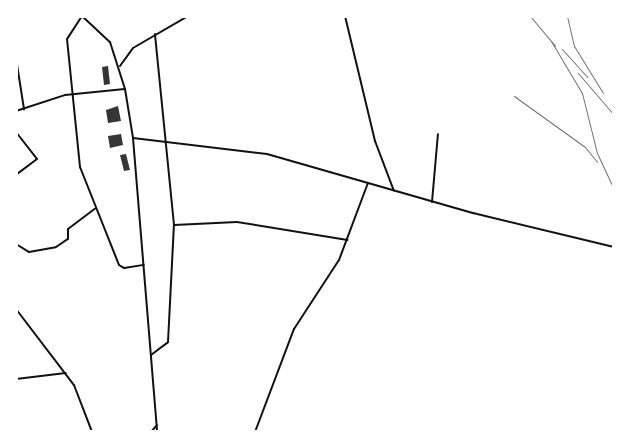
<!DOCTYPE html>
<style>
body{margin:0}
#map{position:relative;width:630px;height:448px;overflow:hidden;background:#fff;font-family:"Sofia Sans Condensed",sans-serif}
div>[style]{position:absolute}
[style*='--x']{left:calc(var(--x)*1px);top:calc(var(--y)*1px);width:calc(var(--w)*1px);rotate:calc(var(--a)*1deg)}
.building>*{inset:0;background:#353535}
.minor>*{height:2px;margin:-1px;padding:0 1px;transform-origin:1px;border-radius:1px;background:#111}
.rail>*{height:1px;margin:-0.5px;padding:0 0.5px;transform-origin:0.5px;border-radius:0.5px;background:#707070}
span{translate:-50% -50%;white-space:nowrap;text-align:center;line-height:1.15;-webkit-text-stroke:5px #fff;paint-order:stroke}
.frame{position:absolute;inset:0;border:18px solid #fff;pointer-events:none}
</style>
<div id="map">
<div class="building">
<i style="clip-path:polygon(108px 66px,110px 84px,104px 85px,102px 67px)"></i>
<i style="clip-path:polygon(118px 106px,121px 121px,108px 123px,106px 110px)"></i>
<i style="clip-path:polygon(121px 134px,123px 145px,110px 148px,108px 136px)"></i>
<i style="clip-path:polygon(126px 154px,130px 170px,124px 171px,120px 155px)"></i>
</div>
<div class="minor">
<i style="--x:82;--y:16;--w:38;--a:43"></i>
<i style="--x:110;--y:42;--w:49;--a:72.3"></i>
<i style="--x:125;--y:89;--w:50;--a:80.7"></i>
<i style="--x:133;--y:138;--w:295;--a:85.3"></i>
<i style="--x:82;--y:16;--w:27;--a:123"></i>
<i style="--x:67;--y:39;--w:129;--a:84.2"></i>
<i style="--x:80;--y:167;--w:105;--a:68.3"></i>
<i style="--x:119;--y:265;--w:6;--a:31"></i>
<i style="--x:124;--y:268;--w:20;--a:-9"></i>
<i style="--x:345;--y:16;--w:129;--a:76.5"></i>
<i style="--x:375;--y:141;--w:53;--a:69.2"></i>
<i style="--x:16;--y:58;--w:52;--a:81.1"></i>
<i style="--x:120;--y:66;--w:22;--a:-54"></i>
<i style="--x:133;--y:48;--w:64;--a:-30.2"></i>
<i style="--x:16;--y:111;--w:52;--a:-18.1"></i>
<i style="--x:65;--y:95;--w:60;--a:-5.7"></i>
<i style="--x:16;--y:132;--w:34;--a:52"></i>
<i style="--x:37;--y:159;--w:26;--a:143"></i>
<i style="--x:133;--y:138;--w:135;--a:6.8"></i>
<i style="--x:267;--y:154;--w:214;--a:16"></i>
<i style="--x:473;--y:213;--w:145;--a:13.6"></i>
<i style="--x:432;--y:202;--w:68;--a:-85"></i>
<i style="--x:174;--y:225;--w:63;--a:-2.7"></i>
<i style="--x:237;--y:222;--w:112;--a:9.2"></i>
<i style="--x:16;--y:244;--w:15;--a:32"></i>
<i style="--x:29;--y:252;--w:27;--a:-10"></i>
<i style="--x:56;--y:247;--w:14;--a:-34"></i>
<i style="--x:68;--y:239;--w:10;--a:-90"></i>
<i style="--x:68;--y:229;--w:34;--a:-37"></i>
<i style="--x:16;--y:309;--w:96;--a:52.7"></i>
<i style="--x:74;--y:385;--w:50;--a:69"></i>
<i style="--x:151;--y:355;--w:21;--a:-37"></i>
<i style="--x:168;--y:342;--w:117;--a:-87.1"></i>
<i style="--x:174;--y:225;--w:192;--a:-95.7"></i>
<i style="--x:16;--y:379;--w:50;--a:-6.8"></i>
<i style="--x:151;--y:432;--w:9;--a:-49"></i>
<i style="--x:255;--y:432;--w:110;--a:-69.3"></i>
<i style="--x:294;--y:329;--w:82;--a:-56.9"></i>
<i style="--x:339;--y:260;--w:82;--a:-69.4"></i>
</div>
<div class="rail">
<i style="--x:530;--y:16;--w:39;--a:50"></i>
<i style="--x:567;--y:16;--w:31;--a:77"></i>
<i style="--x:574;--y:46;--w:55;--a:58.3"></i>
<i style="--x:551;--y:41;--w:61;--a:59.2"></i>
<i style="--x:582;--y:93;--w:62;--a:76"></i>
<i style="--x:597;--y:153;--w:40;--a:65"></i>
<i style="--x:562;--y:49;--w:38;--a:48"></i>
<i style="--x:578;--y:73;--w:55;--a:49.4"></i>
<i style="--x:514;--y:96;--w:87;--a:35.7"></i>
<i style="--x:585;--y:147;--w:19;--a:51"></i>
</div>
<div class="frame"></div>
</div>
